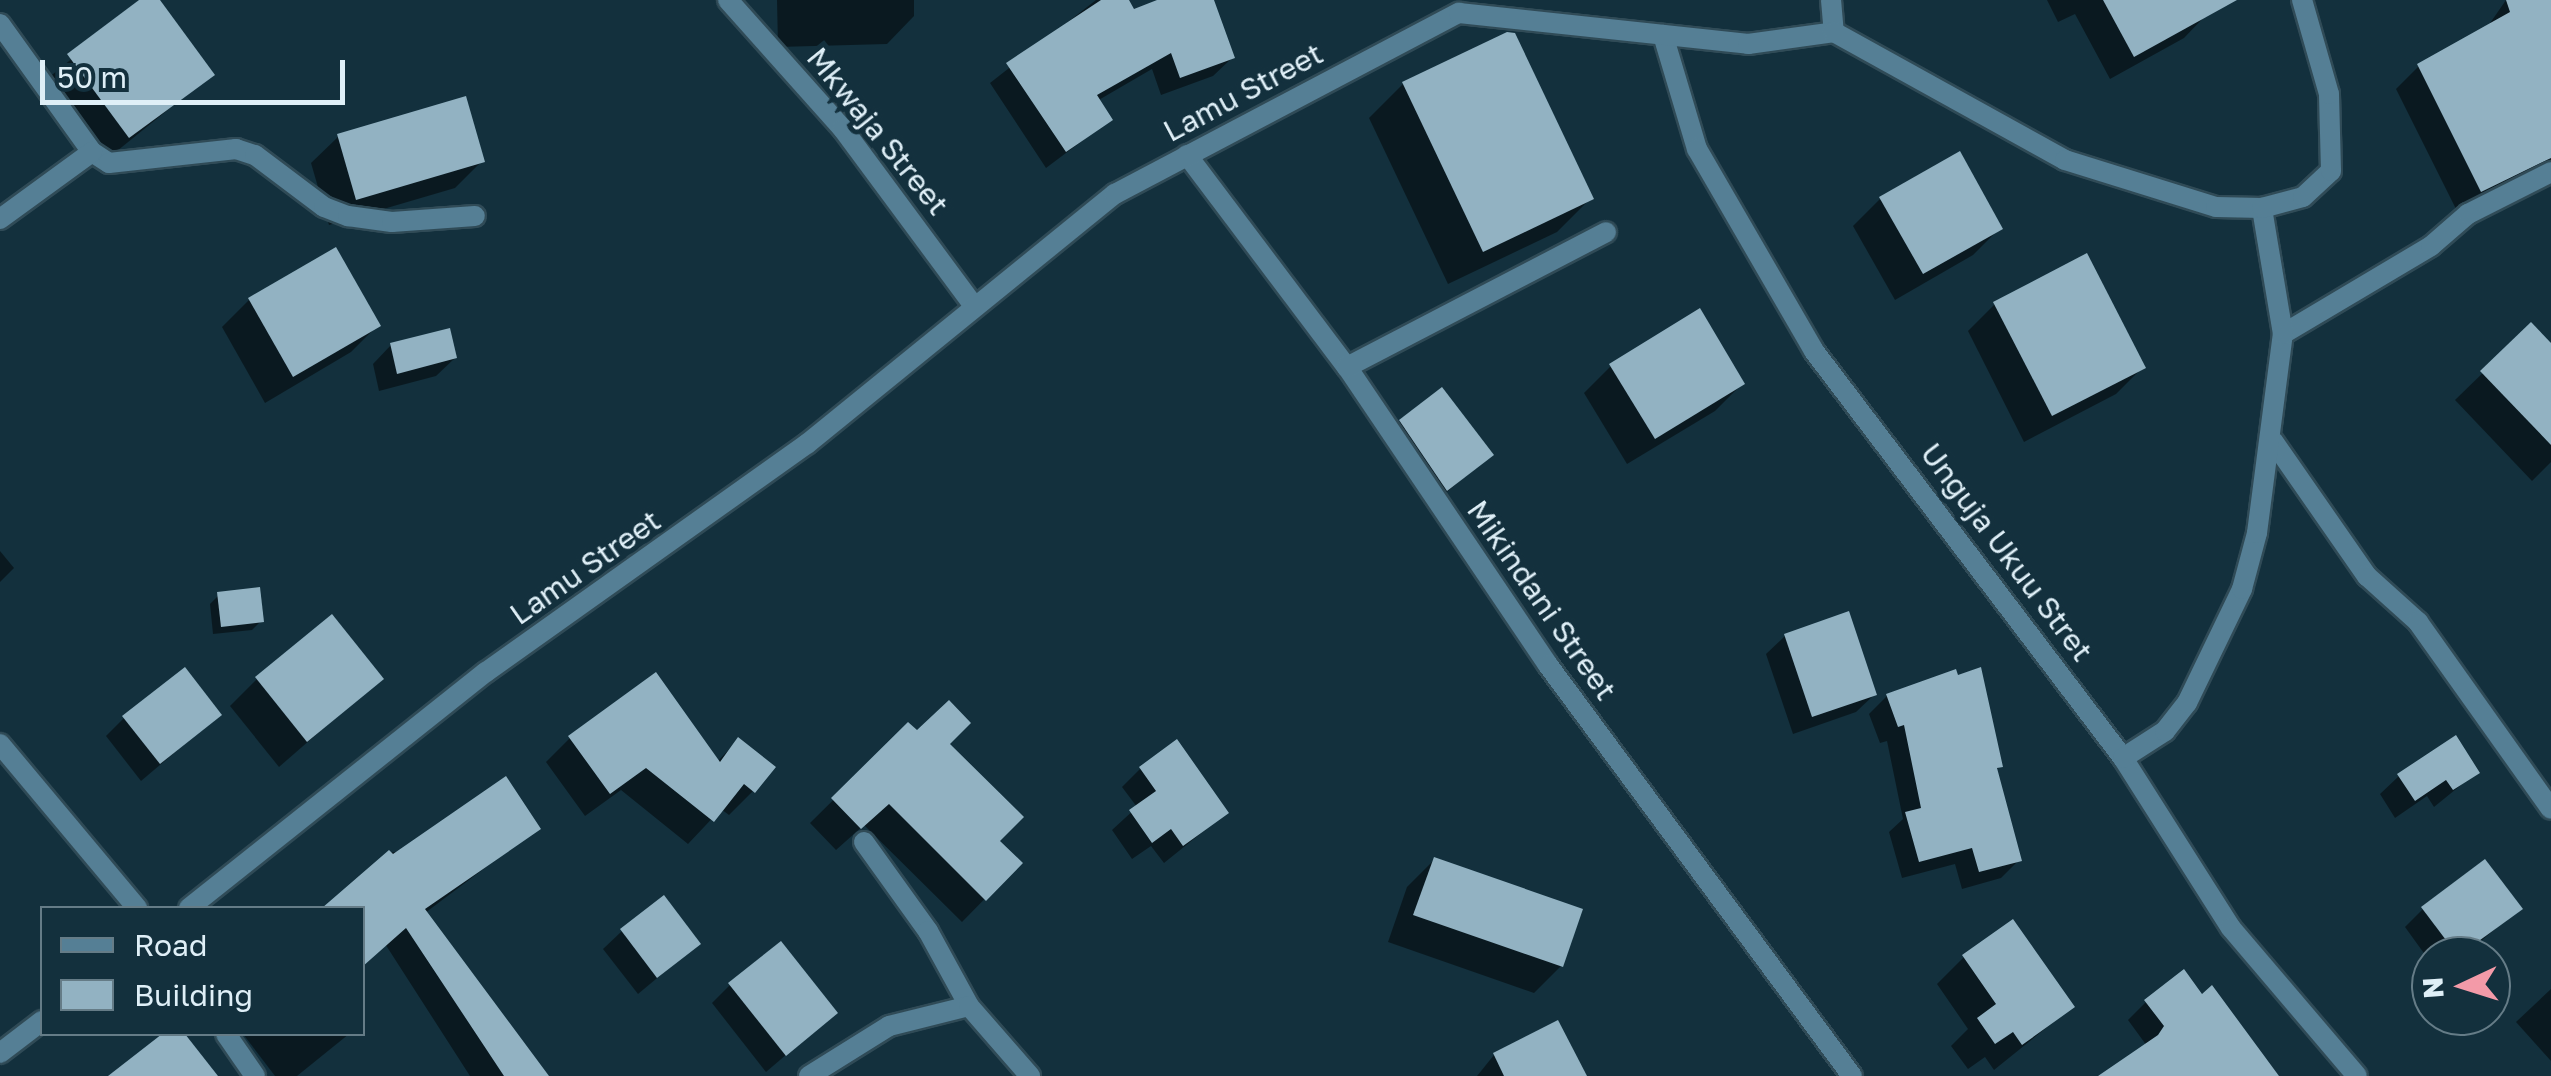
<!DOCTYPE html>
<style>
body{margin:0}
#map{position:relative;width:2551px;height:1076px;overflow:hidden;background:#13303d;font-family:"Golos Text",sans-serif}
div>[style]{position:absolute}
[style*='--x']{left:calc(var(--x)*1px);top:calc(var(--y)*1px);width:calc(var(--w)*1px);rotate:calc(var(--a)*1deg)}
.shadow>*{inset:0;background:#0007}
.building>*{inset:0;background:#92b2c2}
.roads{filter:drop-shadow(2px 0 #304b57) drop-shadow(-2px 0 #304b57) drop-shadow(0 2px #304b57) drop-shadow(0 -2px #304b57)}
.street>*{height:20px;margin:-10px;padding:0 10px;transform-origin:10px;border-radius:10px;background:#557f95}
span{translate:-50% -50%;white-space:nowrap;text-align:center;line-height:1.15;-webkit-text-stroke:10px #13303d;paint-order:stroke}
.street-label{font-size:30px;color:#dfeff7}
.legend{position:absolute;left:40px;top:906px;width:325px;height:130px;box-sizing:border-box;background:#13303d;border:2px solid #657c87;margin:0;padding:12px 18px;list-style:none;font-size:30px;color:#dfeff7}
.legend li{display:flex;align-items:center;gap:20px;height:50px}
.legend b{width:50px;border:2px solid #657c87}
.north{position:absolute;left:2411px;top:936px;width:100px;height:100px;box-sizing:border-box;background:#13303d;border:2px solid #657c87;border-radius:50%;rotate:266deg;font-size:28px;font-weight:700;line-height:40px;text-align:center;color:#dfeff7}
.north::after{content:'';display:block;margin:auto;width:35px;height:45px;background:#f39aa8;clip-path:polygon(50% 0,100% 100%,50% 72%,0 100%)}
.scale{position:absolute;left:40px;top:60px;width:305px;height:45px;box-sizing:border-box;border:5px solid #dfeff7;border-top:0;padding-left:12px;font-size:30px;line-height:35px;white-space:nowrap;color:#dfeff7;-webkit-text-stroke:8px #13303d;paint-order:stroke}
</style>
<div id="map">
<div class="shadow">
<i style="clip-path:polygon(144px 0,157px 0,212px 74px,101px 164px,42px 83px)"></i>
<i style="clip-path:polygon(777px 0,914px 0,914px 16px,887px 44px,778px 47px)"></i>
<i style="clip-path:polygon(1096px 0,1126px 0,1133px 12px,1164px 0,1212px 0,1232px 58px,1213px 76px,1161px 95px,1152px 69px,1097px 101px,1110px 120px,1046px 168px,990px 83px)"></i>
<i style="clip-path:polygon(2047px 0,2200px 0,2207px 14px,2184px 38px,2110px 79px,2075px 14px,2058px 22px)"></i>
<i style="clip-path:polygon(2506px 0,2551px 0,2551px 172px,2458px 213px,2396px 89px,2419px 66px,2486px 29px)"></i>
<i style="clip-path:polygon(1403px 84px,1591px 198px,1557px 232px,1448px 284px,1369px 118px)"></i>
<i style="clip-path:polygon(339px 136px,482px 161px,455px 188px,329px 225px,311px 163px)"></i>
<i style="clip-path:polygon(1959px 155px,2000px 228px,1973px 255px,1895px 300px,1853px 226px,1880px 199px)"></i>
<i style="clip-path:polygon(335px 251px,378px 325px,351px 352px,265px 403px,222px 327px,249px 300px)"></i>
<i style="clip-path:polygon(1995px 304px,2143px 367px,2116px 394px,2024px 442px,1968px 331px)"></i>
<i style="clip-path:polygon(2531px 326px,2551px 347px,2551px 462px,2532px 481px,2455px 400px)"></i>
<i style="clip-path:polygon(391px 345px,455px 358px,436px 376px,379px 391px,373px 364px)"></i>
<i style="clip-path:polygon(1611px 366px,1742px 384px,1715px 411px,1627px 464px,1584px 393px)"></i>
<i style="clip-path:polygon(1401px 421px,1490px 455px,1428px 508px,1382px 440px)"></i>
<i style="clip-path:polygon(0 551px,14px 568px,0 582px)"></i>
<i style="clip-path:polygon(219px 595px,261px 621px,252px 630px,213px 634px,210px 604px)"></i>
<i style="clip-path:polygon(1785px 636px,1875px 694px,1856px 712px,1793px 734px,1766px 654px)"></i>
<i style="clip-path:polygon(1956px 678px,2000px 766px,1995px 771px,2019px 860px,2001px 878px,1962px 889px,1955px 864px,1902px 878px,1889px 832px,1903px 819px,1887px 741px,1880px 743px,1869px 714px,1887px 696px)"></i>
<i style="clip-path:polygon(257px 679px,380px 679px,279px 767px,230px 706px)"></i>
<i style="clip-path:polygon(219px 715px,141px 781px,106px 736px,124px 718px)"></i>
<i style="clip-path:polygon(908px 726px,946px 744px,997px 841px,1020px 863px,962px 922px,864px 825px,836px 850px,810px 823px)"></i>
<i style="clip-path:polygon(570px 738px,717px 762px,738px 740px,753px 791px,729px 815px,721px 809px,688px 844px,621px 790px,585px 816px,546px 762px)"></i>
<i style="clip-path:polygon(1141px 768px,1226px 813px,1164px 863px,1151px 846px,1132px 859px,1112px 830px,1137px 807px,1122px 787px)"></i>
<i style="clip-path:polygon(2477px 772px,2434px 807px,2427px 796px,2395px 818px,2380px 794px,2399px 776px)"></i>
<i style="clip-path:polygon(538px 828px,425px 913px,546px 1076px,470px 1076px,362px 908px,326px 908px,389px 853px)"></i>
<i style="clip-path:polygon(1434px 860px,1561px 966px,1534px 993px,1388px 942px,1407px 887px)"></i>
<i style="clip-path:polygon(2423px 909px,2519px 909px,2463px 956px,2431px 956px,2431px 963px,2405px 927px)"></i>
<i style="clip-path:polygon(622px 931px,698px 944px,638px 994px,603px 949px)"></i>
<i style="clip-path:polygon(1964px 957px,2072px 1007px,1994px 1070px,1985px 1057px,1968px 1069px,1951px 1046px,1968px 1029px,1937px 984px)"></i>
<i style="clip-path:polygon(730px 985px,835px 1013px,766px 1072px,712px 1003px)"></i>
<i style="clip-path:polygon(2551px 989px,2551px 1061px,2516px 1022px)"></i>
<i style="clip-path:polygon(2201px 997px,2275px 1076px,2102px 1076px,2147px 1046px,2128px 1020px,2146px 1002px)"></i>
<i style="clip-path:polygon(243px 1034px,349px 1034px,297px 1076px,275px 1076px)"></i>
<i style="clip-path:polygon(1494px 1055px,1584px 1076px,1477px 1076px)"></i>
</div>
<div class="building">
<i style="clip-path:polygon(139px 0,160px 0,215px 75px,129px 138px,67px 54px)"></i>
<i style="clip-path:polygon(1101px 0,1129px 0,1134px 9px,1157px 0,1214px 0,1235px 58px,1180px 78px,1171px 53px,1097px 95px,1113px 120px,1066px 152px,1006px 63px)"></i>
<i style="clip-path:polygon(2103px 0,2237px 0,2134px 57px)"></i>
<i style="clip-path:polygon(2506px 0,2551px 0,2551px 158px,2481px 192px,2417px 64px,2510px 12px)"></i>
<i style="clip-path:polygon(1507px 32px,1515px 33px,1594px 199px,1483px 252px,1402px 82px)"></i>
<i style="clip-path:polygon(466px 96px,485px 162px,356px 200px,337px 134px)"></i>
<i style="clip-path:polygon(1960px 151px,2003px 229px,1923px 274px,1879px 197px)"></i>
<i style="clip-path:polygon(336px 247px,381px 326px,293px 377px,248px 298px)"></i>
<i style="clip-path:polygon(2087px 253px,2146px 368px,2052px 416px,1993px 302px)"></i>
<i style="clip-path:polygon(1700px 308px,1745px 384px,1655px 439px,1609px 364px)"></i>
<i style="clip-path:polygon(2531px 322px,2551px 343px,2551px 445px,2480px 371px)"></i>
<i style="clip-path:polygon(450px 328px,457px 358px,397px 374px,390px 343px)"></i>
<i style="clip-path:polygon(1442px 387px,1494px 455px,1447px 491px,1399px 420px)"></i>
<i style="clip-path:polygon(260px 587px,264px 622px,221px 627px,217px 592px)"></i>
<i style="clip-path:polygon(1849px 611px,1877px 695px,1812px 717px,1784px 634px)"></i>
<i style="clip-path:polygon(332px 614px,384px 679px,307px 742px,255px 677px)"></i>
<i style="clip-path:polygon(185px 667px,222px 715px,160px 764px,122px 716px)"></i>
<i style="clip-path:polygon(1981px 667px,2003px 767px,1997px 768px,2022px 861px,1979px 872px,1972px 848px,1919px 862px,1905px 812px,1921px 808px,1904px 725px,1898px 727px,1886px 694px,1956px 669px,1958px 675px)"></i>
<i style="clip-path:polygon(656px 672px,720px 762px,738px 737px,776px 767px,755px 793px,744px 784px,714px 822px,646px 768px,610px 794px,568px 736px)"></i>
<i style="clip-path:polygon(949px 700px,971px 723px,950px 744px,1024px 817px,1000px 841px,1023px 863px,986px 901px,889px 804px,861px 829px,831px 798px,908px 722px,917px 730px)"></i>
<i style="clip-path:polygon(2456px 735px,2480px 773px,2453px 790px,2446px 780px,2415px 801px,2397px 774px)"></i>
<i style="clip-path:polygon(1177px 739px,1229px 813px,1183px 846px,1171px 829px,1152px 843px,1129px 810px,1156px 791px,1139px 767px)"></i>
<i style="clip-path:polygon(506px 776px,541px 829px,425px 909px,549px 1076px,504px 1076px,406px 928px,362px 967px,362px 908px,322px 908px,389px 850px,393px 854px)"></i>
<i style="clip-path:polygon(1434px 857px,1583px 909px,1563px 967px,1413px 915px)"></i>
<i style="clip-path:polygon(2485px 859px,2523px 909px,2458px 956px,2421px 907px)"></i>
<i style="clip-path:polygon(664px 895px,701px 944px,657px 978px,620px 929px)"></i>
<i style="clip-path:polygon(2013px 919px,2075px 1007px,2022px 1045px,2013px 1032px,1995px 1044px,1977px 1018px,1996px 1004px,1962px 955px)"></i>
<i style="clip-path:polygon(781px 941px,838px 1013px,786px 1056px,728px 983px)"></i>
<i style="clip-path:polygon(2184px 969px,2202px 994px,2212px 985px,2279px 1076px,2098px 1076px,2158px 1035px,2164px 1026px,2144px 1000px)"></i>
<i style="clip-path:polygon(1558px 1020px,1587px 1076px,1504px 1076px,1493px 1053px)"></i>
<i style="clip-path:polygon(162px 1034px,185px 1034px,218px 1076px,108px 1076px)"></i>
</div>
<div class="roads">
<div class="street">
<i style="--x:728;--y:0;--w:173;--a:48.3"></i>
<i style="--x:843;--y:129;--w:220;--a:53.5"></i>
<i style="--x:1831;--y:0;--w:32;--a:85"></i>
<i style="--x:0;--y:24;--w:158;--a:54.3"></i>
<i style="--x:92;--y:152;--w:20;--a:33"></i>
<i style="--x:109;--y:163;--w:128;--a:-6.3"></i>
<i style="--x:236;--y:149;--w:20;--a:18"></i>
<i style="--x:255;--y:155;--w:86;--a:37"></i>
<i style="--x:324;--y:207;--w:26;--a:21"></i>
<i style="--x:348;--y:216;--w:44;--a:7.8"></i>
<i style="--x:392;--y:222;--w:83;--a:-4.1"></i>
<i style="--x:1663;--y:35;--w:119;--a:73.4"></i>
<i style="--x:1697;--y:149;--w:233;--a:59.9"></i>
<i style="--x:1814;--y:351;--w:511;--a:52.79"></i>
<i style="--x:2123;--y:758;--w:201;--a:57.6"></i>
<i style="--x:2231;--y:928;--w:194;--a:49.6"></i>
<i style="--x:1187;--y:155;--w:266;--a:53"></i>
<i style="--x:1347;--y:367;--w:359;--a:56"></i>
<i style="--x:1548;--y:665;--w:511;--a:53.51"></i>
<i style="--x:0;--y:219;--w:114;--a:-36.1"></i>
<i style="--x:2283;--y:334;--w:172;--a:-30.7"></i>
<i style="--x:2431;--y:246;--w:49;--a:-40.9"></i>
<i style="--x:2468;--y:214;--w:93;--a:-26.8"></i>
<i style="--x:1347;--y:367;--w:292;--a:-27.5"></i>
<i style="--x:2273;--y:441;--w:165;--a:55.2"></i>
<i style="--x:2367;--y:576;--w:69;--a:42"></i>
<i style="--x:2418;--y:622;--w:229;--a:54.6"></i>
<i style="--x:0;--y:744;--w:214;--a:50.1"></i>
<i style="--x:2123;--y:758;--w:50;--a:-32.7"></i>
<i style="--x:2165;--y:731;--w:36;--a:-52"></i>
<i style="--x:2187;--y:703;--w:127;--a:-64.2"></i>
<i style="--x:2242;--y:589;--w:58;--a:-75"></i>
<i style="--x:2257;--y:533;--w:201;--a:-82.6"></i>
<i style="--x:2283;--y:334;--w:128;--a:-99.5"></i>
<i style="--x:864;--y:842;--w:110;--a:54.3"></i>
<i style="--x:928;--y:931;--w:85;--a:61.3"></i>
<i style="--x:189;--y:908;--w:379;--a:-38.5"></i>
<i style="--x:486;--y:672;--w:394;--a:-35.4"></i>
<i style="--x:807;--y:444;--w:397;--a:-39.1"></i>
<i style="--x:1115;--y:194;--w:389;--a:-27.8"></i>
<i style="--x:1459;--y:13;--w:291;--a:6.1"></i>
<i style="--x:1748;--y:44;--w:87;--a:-7.9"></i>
<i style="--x:1834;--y:32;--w:264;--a:29"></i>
<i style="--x:2065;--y:160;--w:158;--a:17.3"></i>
<i style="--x:2216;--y:207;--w:46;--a:1.2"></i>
<i style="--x:2262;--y:208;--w:42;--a:-15"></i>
<i style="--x:2303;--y:197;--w:38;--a:-43"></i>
<i style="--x:2331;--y:171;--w:77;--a:-91.5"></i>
<i style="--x:2329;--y:94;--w:98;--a:-106"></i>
<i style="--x:226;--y:1034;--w:51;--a:55.4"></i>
<i style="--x:0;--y:1053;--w:53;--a:-37.3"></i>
<i style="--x:809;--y:1076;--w:94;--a:-32"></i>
<i style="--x:889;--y:1026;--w:82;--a:-14"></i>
<i style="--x:969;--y:1006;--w:93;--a:48.9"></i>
</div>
</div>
<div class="street-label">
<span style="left:1243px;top:92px;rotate:-28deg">Lamu Street</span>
<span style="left:878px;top:131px;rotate:51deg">Mkwaja Street</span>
<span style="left:2007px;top:552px;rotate:53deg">Unguja Ukuu Stret</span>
<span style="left:585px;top:567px;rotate:-35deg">Lamu Street</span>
<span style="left:1542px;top:600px;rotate:55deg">Mikindani Street</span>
</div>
<ul class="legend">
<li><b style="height:12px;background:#557f95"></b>Road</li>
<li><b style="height:28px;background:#92b2c2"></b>Building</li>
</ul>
<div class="north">N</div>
<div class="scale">50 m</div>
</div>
